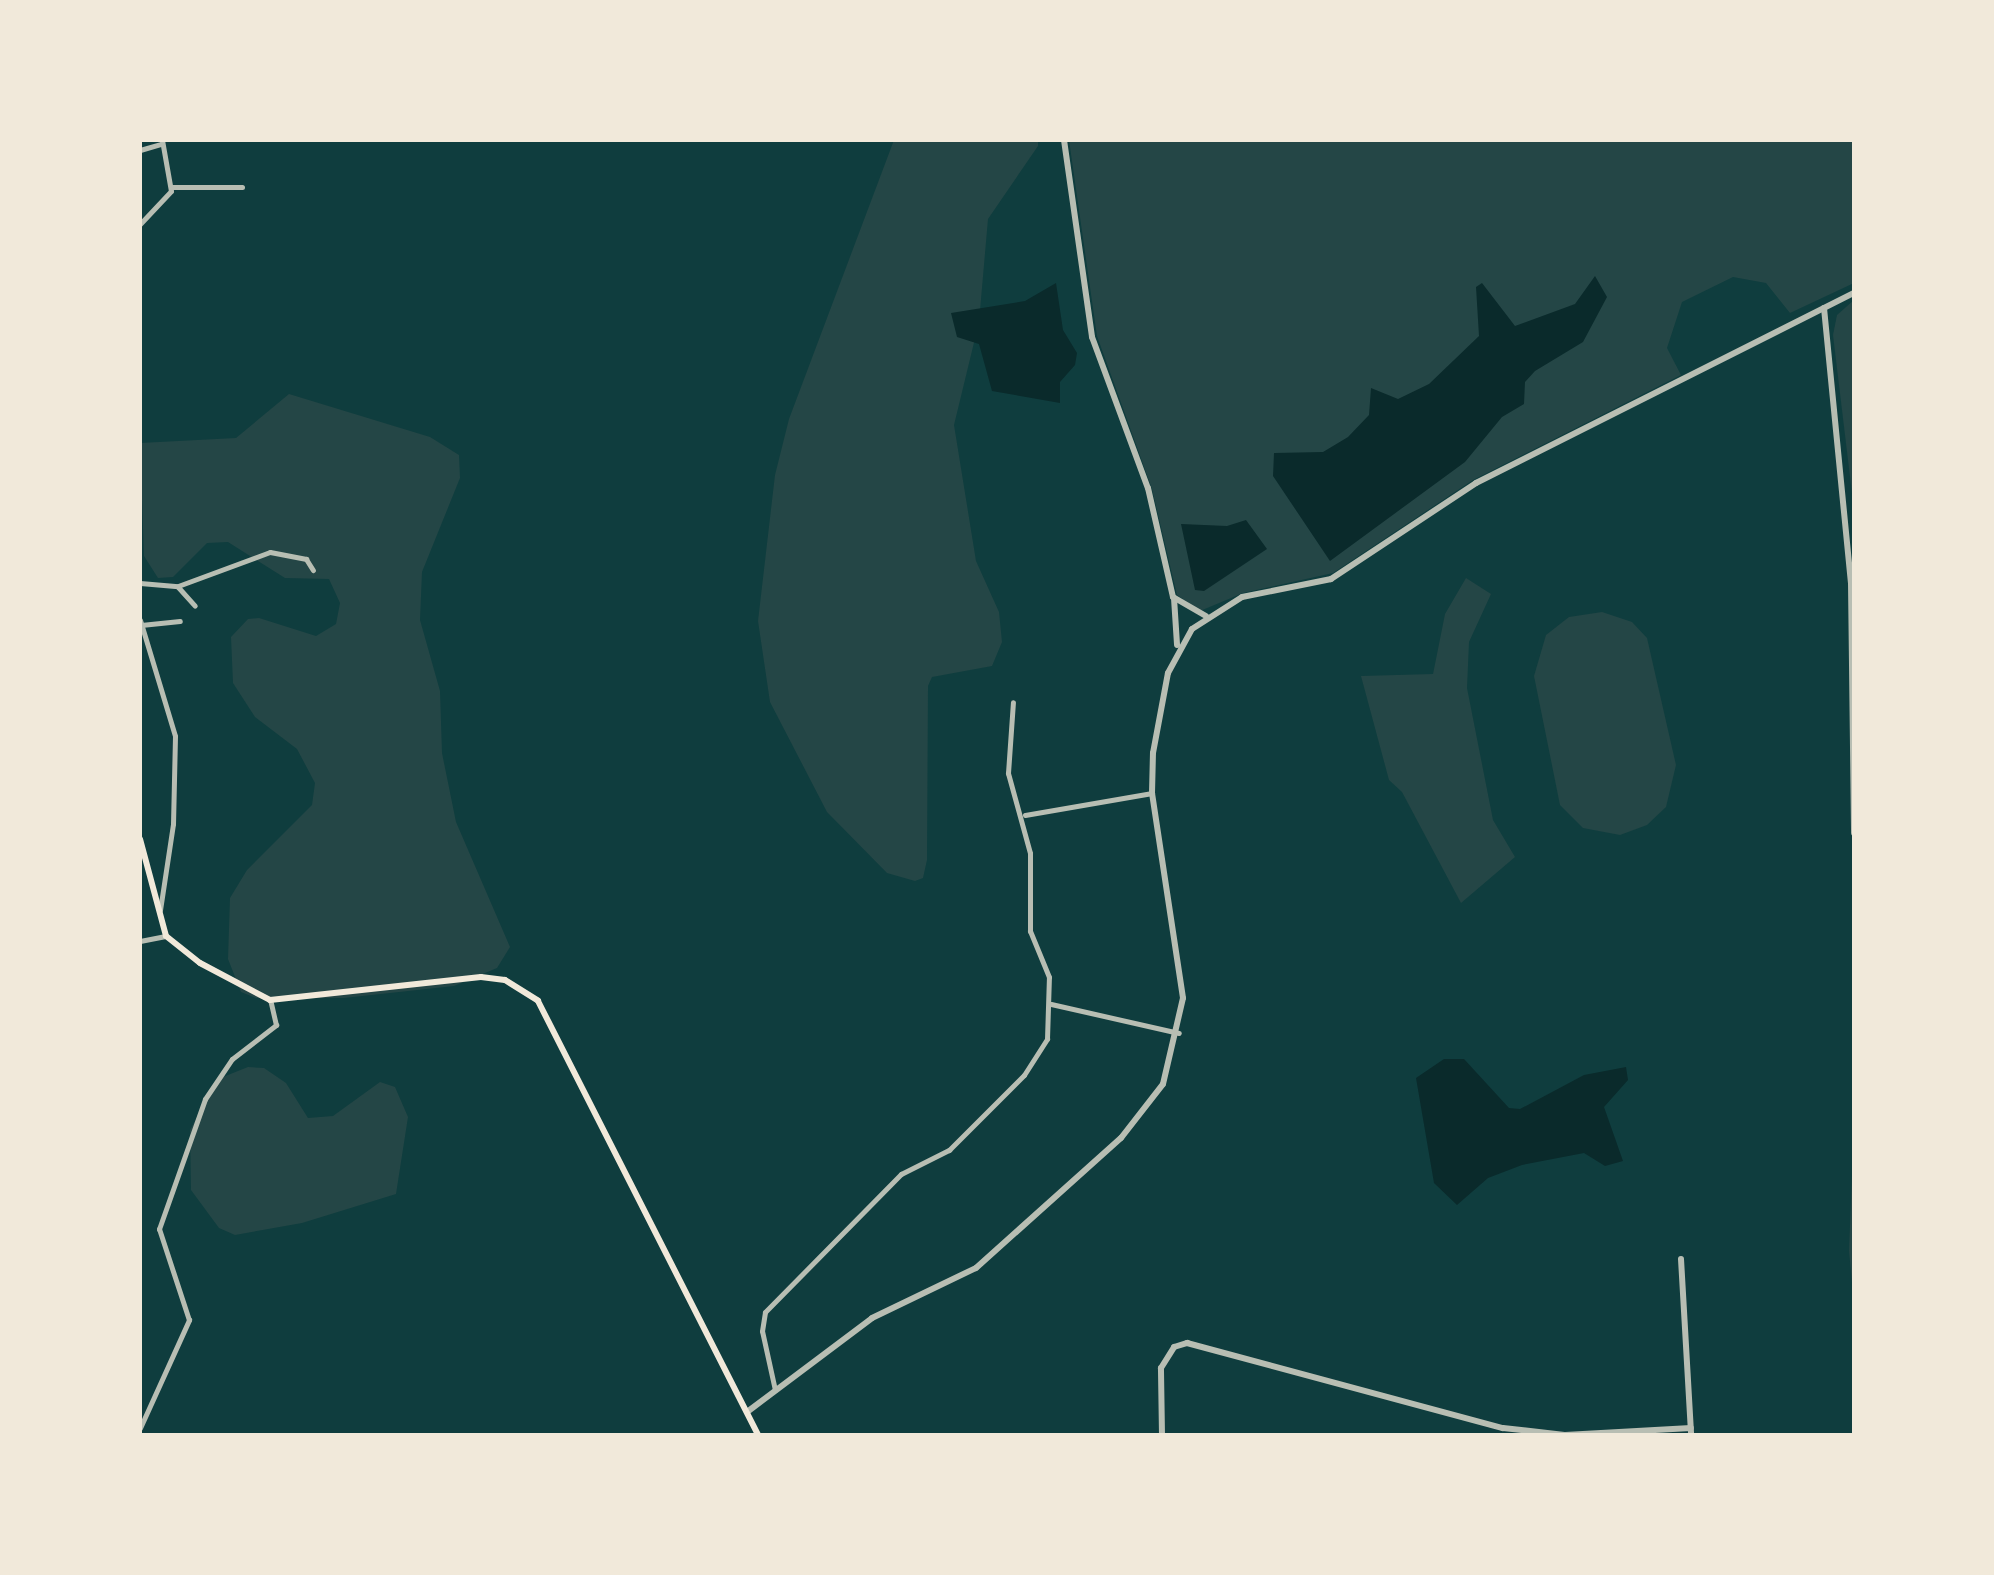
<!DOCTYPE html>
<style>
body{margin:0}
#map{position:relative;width:1994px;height:1575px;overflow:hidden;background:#0f3d3e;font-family:"Crimson Pro",serif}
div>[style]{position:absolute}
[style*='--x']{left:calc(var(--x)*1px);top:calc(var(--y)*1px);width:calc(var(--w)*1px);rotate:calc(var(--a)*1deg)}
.green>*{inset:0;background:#244646}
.water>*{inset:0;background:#0a2a2b}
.minor>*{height:5px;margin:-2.5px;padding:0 2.5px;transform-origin:2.5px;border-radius:2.5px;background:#b8beb3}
.tertiary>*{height:6px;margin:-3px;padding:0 3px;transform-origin:3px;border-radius:3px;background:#b8beb3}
.secondary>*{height:6px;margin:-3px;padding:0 3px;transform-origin:3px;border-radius:3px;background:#f1e9da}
span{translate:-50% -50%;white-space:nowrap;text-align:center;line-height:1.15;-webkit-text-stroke:10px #f1e9da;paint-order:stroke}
.frame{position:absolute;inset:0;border:142px solid #f1e9da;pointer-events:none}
</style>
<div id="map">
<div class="green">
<i style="clip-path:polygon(894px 140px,1038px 140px,1038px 146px,988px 219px,979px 322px,954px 425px,976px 561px,999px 612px,1002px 642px,992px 666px,932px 677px,928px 686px,927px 860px,923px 878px,915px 881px,887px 873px,827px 812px,770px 702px,758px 621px,775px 475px,789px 419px)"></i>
<i style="clip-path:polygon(1069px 140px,1854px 140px,1854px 283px,1790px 313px,1766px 283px,1733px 277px,1682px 302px,1667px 348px,1681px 375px,1473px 480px,1333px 573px,1243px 593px,1200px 611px,1177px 595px,1152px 489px,1097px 336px)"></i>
<i style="clip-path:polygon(1854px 300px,1854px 510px,1833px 335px,1837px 315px)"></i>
<i style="clip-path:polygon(289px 394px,430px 437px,459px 455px,460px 478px,422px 572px,420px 620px,440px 691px,442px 753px,456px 822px,510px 947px,497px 968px,454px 986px,344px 998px,256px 998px,241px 992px,228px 959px,230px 898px,247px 870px,312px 805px,315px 783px,297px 749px,255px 717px,233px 683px,231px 637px,248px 619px,259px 618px,316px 636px,336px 624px,340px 603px,329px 579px,285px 578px,228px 542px,207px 543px,173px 577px,158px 578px,144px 556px,140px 443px,236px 438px)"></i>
<i style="clip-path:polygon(1466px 578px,1491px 594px,1469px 642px,1467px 688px,1493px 820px,1515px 857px,1461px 903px,1402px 792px,1389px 780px,1361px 676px,1433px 674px,1445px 614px)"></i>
<i style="clip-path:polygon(1602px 612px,1632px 622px,1647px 638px,1676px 765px,1666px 807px,1647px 825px,1620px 835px,1583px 828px,1560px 805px,1534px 676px,1546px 635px,1569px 617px)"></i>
<i style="clip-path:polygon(248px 1067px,264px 1068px,286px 1083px,308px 1118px,333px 1116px,380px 1082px,395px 1087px,408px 1117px,396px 1194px,302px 1223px,235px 1235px,219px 1228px,191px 1190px,190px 1130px,218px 1079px)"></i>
<i style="clip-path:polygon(1854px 1123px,1854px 1304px,1849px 1251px)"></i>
</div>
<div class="water">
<i style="clip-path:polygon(1595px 276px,1607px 297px,1583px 342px,1535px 371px,1525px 382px,1524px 404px,1502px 417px,1465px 462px,1330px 561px,1273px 476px,1274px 453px,1323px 452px,1348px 437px,1369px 415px,1371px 388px,1398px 399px,1429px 384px,1479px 336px,1476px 287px,1482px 283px,1515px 326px,1575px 304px)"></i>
<i style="clip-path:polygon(1056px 283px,1063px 330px,1077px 353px,1075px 365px,1060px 382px,1060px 403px,992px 391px,979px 344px,957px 337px,951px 313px,1025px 301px)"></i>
<i style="clip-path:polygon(1246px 520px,1267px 549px,1204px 591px,1195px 590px,1181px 524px,1227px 526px)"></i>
<i style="clip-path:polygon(1444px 1059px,1464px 1059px,1509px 1108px,1520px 1109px,1584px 1075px,1626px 1067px,1628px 1080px,1604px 1107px,1623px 1161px,1605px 1166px,1584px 1153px,1522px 1165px,1488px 1178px,1457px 1205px,1434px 1183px,1416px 1078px)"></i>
</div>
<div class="minor">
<i style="--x:140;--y:150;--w:22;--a:-16"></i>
<i style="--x:171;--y:187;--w:71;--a:0"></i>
<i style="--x:140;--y:224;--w:45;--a:-46.8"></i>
<i style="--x:171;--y:191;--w:52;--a:-100"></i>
<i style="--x:140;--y:583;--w:38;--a:5"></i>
<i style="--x:178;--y:586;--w:98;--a:-20.3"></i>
<i style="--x:270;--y:552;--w:37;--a:11"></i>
<i style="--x:306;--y:559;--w:13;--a:58"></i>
<i style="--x:178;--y:587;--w:25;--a:48"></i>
<i style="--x:140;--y:620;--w:121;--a:73.2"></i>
<i style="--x:175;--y:736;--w:88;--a:91.3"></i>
<i style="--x:173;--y:824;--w:87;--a:98.6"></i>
<i style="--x:141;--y:625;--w:39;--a:-6"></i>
<i style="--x:1025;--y:815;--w:129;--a:-9.8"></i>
<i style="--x:140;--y:941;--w:26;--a:-11"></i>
<i style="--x:1051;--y:1004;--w:131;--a:12.8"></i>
<i style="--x:775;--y:1390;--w:60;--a:-102.4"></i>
<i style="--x:762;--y:1331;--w:19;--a:-81"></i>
<i style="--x:765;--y:1312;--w:194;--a:-45.4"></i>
<i style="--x:901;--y:1174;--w:54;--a:-26.6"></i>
<i style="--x:949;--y:1150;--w:106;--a:-45"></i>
<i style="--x:1024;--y:1075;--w:43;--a:-57.4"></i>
<i style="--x:1047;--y:1039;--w:62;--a:-88.2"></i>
<i style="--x:1049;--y:977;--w:50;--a:-112.4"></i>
<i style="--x:1030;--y:931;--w:78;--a:-90"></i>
<i style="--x:1030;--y:853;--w:83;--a:-105.4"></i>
<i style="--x:1008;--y:773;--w:71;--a:-86"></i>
<i style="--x:140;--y:1428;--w:119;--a:-65.6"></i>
<i style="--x:189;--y:1320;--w:96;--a:-108.2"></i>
<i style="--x:159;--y:1229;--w:138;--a:-70.5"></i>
<i style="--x:205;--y:1099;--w:48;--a:-56"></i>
<i style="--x:232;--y:1059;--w:56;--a:-37.7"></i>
<i style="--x:276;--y:1025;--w:26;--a:-103"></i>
</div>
<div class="tertiary">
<i style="--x:1064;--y:140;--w:199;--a:81.9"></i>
<i style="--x:1092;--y:337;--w:161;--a:69.7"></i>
<i style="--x:1148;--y:488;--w:112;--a:77.1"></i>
<i style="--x:1173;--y:597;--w:38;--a:30"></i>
<i style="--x:1824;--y:308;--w:276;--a:84.4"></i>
<i style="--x:1851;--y:583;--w:250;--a:89.3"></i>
<i style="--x:1174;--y:598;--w:47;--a:86.3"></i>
<i style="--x:1681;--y:1259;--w:176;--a:86.7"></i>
<i style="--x:747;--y:1412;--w:156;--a:-36.9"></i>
<i style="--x:872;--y:1318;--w:115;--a:-25.7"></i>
<i style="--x:976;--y:1268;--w:195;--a:-41.9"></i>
<i style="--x:1121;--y:1138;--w:68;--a:-52.1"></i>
<i style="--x:1163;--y:1084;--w:88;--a:-76.9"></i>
<i style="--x:1183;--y:998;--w:207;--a:-98.6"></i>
<i style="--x:1152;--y:793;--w:40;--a:-88.6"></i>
<i style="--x:1153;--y:753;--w:81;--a:-79.4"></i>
<i style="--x:1168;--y:673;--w:50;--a:-61.4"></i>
<i style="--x:1192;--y:629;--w:59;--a:-32.6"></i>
<i style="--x:1242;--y:597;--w:91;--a:-11.4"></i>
<i style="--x:1331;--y:579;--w:174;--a:-33.5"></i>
<i style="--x:1476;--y:483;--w:423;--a:-26.7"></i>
<i style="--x:1162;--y:1435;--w:67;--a:-90.9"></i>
<i style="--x:1161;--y:1368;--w:25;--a:-58"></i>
<i style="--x:1174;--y:1347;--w:14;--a:-17"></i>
<i style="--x:1187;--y:1343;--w:327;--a:15.1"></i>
<i style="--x:1503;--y:1428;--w:62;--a:6.4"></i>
<i style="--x:1565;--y:1435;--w:126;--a:-3.2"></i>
</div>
<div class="secondary">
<i style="--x:140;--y:839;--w:100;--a:75"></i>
<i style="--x:166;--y:936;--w:43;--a:38.5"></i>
<i style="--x:200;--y:963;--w:79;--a:27.9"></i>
<i style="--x:270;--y:1000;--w:212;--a:-6.2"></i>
<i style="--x:481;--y:977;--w:24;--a:7"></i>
<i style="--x:505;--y:980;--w:39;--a:32"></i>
<i style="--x:538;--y:1001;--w:487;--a:63.1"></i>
</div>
<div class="frame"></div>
</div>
